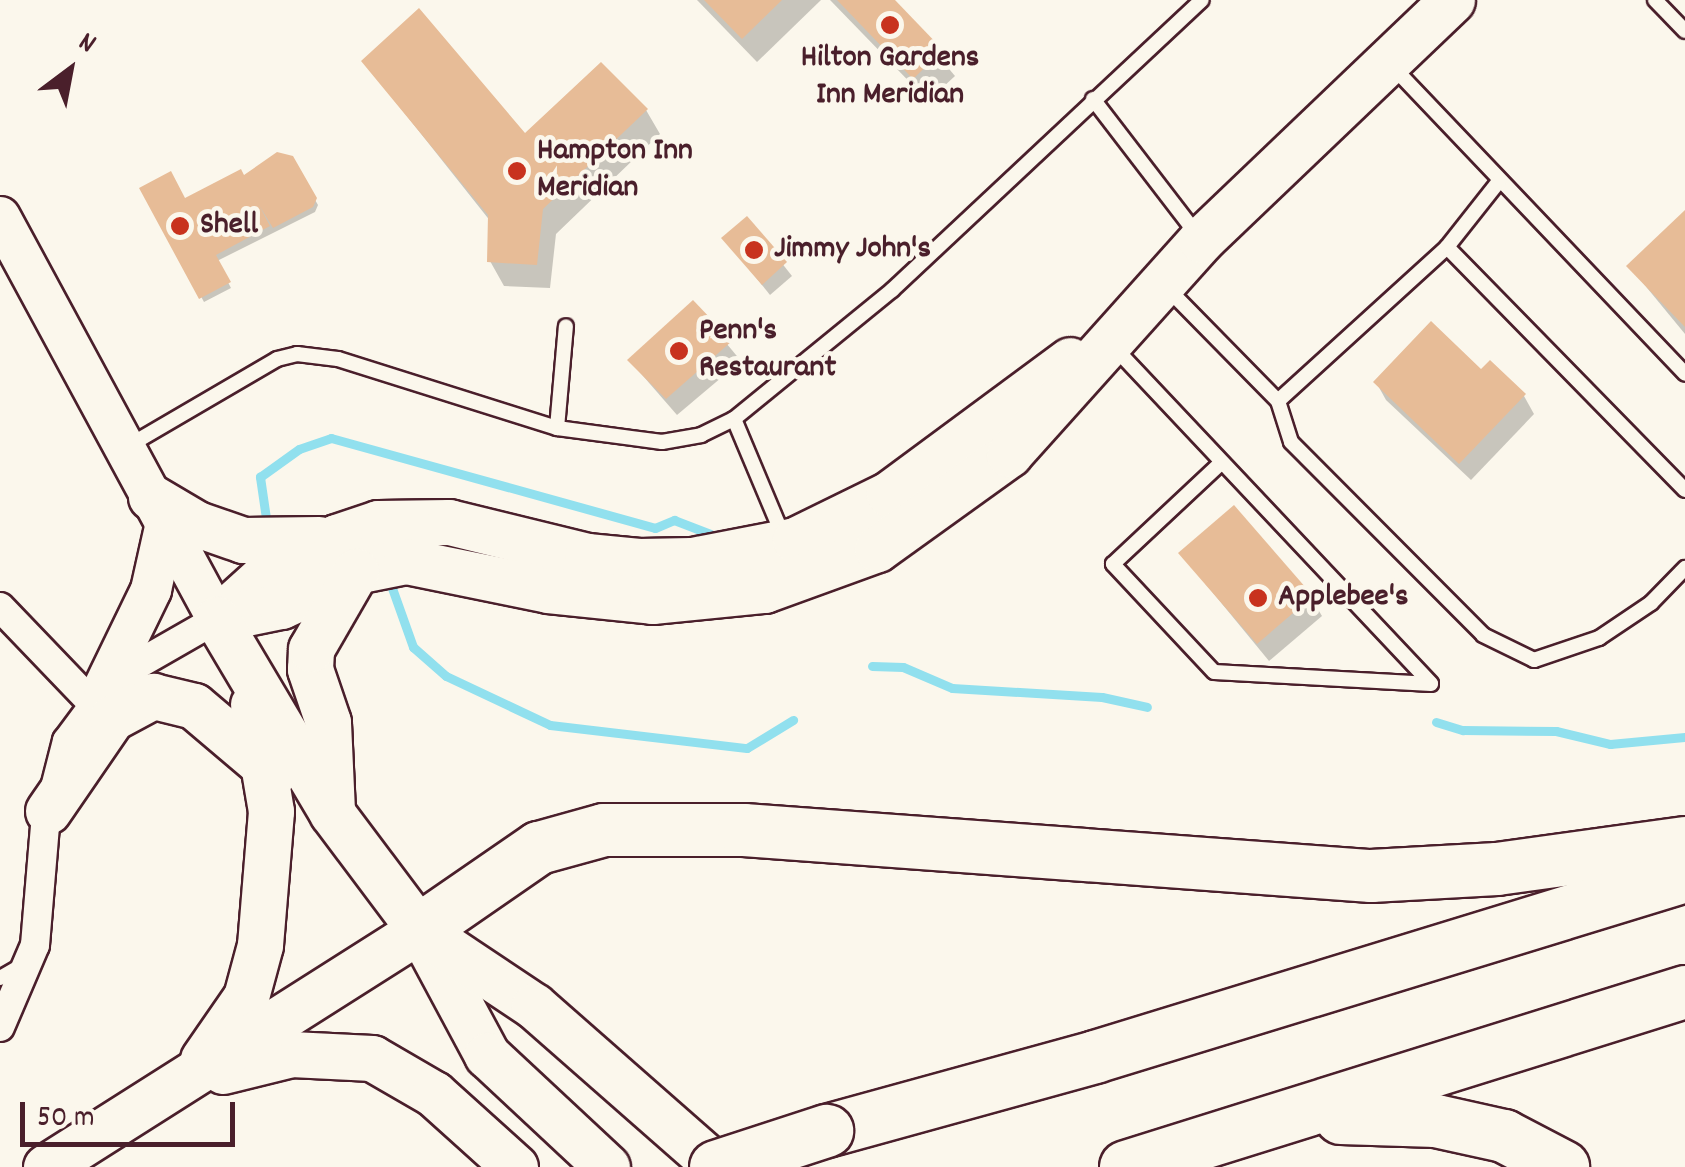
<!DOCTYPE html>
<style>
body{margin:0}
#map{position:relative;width:1685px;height:1167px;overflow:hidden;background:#fbf7ec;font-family:Dekko,sans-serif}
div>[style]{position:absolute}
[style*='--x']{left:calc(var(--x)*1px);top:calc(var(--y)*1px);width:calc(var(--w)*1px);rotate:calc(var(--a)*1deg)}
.shadow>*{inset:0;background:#0003}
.stream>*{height:9px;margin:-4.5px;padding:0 4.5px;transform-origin:4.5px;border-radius:4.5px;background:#91e0ee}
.building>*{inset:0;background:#e7bc97}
.roads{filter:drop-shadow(2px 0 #4a1f2b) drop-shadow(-2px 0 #4a1f2b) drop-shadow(0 2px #4a1f2b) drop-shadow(0 -2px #4a1f2b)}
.lane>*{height:14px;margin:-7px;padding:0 7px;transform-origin:7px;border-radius:7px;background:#fbf7ec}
.street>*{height:28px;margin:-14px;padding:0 14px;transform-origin:14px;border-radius:14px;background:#fbf7ec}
.secondary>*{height:40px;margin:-20px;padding:0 20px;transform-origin:20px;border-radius:20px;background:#fbf7ec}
.primary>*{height:45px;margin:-22.5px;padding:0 22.5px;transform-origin:22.5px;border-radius:22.5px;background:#fbf7ec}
.highway>*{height:52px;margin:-26px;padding:0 26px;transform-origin:26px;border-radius:26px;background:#fbf7ec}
.bridges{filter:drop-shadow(2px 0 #4a1f2b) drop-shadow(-2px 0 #4a1f2b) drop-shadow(0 2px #4a1f2b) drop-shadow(0 -2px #4a1f2b)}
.highway-bridge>*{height:52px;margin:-26px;padding:0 26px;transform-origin:26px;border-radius:26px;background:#fbf7ec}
.dots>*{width:28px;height:28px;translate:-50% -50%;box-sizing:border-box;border:5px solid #fbf7ec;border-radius:50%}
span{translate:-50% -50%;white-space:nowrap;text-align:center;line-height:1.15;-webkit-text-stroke:9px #fbf7ec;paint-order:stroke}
.poi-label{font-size:32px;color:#4a1f2b;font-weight:700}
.left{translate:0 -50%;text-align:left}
.north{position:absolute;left:20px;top:20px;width:100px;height:100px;-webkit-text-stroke:8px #fbf7ec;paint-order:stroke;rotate:32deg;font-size:28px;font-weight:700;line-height:40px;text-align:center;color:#4a1f2b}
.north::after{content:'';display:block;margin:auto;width:35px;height:45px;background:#4a1f2b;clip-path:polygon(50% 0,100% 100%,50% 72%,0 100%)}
.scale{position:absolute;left:20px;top:1102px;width:215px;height:45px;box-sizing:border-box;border:5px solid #4a1f2b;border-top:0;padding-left:12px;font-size:30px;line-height:35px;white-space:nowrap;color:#4a1f2b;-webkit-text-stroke:8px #fbf7ec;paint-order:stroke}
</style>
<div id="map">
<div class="shadow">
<i style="clip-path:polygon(697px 0,821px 0,757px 62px)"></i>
<i style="clip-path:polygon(830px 0,891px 0,955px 76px,928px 101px)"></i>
<i style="clip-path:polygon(364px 62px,525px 137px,646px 110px,660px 134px,556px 234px,550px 288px,504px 286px,490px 261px,491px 222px)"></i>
<i style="clip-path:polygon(291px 158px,318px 205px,315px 212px,217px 261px,231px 288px,204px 302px,143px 189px,184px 201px)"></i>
<i style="clip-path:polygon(1685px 214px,1685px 334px,1629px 266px)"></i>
<i style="clip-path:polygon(747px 219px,792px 276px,770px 295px,724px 238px)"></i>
<i style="clip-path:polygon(693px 303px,741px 361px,677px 415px,630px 361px)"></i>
<i style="clip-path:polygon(1481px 373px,1524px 396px,1534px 414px,1471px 480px,1386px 400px,1376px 382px)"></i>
<i style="clip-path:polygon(1181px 554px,1311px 598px,1322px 616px,1269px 661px)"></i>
</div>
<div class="stream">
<i style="--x:267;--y:525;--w:49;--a:-98.3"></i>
<i style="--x:260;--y:477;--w:48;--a:-35.7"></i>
<i style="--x:299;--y:449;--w:34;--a:-19"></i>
<i style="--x:331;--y:438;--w:336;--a:15.5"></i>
<i style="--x:655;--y:528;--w:21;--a:-23"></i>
<i style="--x:674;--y:520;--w:39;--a:21"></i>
<i style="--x:392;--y:588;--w:63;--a:70.4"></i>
<i style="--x:413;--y:647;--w:44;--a:41.3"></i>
<i style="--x:446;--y:676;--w:115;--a:25.2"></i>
<i style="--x:550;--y:725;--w:198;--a:6.7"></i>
<i style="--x:747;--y:748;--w:54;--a:-31.3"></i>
<i style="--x:872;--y:666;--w:31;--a:2"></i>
<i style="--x:903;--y:667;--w:53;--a:23.2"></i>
<i style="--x:952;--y:688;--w:150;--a:3.4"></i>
<i style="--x:1102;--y:697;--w:46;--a:12.5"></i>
<i style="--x:1436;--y:722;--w:28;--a:17"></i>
<i style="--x:1463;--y:730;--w:93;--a:0.6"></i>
<i style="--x:1556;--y:731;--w:56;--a:13.5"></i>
<i style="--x:1610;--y:744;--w:75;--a:-5.3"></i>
</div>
<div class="building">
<i style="clip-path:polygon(704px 0,782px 0,742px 39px)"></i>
<i style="clip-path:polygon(837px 0,895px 0,943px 50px,913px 79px)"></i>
<i style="clip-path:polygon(419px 8px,525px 133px,601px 62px,648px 109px,543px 209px,537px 265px,487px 262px,488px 215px,361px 61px)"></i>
<i style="clip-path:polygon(277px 152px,293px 156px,317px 198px,313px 207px,273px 228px,259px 205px,270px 226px,216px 255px,231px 282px,199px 299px,139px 188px,171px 171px,185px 198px,241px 169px,244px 175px)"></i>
<i style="clip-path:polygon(1685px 210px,1685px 327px,1626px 266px)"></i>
<i style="clip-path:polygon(747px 216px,787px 262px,762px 285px,721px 238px)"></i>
<i style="clip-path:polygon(693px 300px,732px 341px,666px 399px,627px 360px)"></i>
<i style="clip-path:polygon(1431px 321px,1481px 369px,1490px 360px,1526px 394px,1459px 464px,1373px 382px)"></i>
<i style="clip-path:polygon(1234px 505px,1313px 596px,1257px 644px,1178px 553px)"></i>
</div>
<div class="roads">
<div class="lane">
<i style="--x:1655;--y:0;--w:43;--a:45.9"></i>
<i style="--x:1392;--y:66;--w:425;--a:46.4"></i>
<i style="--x:1093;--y:99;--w:174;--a:52.5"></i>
<i style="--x:1447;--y:247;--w:340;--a:45.6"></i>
<i style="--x:1165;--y:286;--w:161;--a:45.5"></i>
<i style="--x:1278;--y:401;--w:43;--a:72.4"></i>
<i style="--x:1291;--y:442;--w:272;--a:45.1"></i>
<i style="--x:1483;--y:635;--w:57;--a:26.1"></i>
<i style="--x:1534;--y:660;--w:69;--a:-18.7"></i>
<i style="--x:1599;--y:638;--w:63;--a:-33.9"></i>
<i style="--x:1651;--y:603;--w:49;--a:-45.8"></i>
<i style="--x:1112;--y:345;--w:465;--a:46.7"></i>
<i style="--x:1431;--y:684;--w:217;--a:-176.8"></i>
<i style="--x:1214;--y:672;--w:148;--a:-133.1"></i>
<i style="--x:1113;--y:564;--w:149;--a:-43.1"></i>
<i style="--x:1278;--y:401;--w:229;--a:-42.3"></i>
<i style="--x:1447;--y:247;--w:85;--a:-51.7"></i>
<i style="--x:734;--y:419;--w:129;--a:67.2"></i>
<i style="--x:557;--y:428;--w:102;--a:-85"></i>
<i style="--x:130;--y:445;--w:170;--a:-30.3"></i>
<i style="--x:277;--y:359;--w:21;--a:-14"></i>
<i style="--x:297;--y:354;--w:41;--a:7"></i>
<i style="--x:338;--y:359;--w:230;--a:17.5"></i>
<i style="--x:557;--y:428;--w:106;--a:7.6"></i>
<i style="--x:662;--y:442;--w:40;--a:-10"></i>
<i style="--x:701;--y:435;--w:37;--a:-26"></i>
<i style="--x:734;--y:419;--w:204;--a:-39.2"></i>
<i style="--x:892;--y:290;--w:424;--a:-43.1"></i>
<i style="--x:0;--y:978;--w:28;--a:-30"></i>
</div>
<div class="street">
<i style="--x:0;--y:607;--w:132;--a:46.2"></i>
<i style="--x:0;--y:1027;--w:89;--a:-66.9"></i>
<i style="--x:35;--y:945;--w:118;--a:-85.2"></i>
<i style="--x:45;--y:827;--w:89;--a:-75.7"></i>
<i style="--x:67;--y:741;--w:79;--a:-53.3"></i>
<i style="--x:114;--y:678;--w:119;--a:-29.8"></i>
</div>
<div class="secondary">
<i style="--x:0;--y:217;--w:457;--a:61.6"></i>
<i style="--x:104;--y:687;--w:108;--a:-64.1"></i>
<i style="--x:151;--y:590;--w:69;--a:-77.4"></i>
</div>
<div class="primary">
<i style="--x:151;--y:497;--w:53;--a:30.4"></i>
<i style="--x:197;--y:524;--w:49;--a:19.2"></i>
<i style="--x:243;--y:540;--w:76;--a:-0.8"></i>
<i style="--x:219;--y:617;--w:59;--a:-42.3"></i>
<i style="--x:263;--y:577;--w:83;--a:-28.7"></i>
<i style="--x:336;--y:537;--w:44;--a:-18.4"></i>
<i style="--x:378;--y:523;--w:71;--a:-0.8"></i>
<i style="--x:449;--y:522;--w:142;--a:13.8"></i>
<i style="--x:587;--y:556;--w:52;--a:5.5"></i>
<i style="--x:639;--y:561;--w:53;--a:-1.1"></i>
<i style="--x:692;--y:560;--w:105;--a:-11"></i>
<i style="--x:795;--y:540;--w:105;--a:-26.1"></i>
<i style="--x:889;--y:494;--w:225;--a:-36.5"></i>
<i style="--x:217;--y:619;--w:65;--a:-11.5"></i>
<i style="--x:281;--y:606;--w:83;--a:-25"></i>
<i style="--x:356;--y:571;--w:51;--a:-11.3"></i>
<i style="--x:406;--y:561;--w:145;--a:11.5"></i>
<i style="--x:548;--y:590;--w:105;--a:6"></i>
<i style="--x:652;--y:601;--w:113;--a:-5.6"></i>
<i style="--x:764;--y:590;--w:120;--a:-19.9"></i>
<i style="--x:877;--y:549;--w:163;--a:-35.7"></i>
<i style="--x:1009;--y:454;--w:288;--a:-48.1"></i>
<i style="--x:1201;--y:240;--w:347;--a:-43.7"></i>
<i style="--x:217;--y:619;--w:226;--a:59.3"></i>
<i style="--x:332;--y:813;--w:146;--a:53.1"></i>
<i style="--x:420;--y:930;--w:142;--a:61.8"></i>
<i style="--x:487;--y:1055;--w:164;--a:43"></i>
<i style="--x:48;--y:811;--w:113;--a:-55.5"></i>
<i style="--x:112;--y:718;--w:47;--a:-28.2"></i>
<i style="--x:153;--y:696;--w:42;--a:13.7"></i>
<i style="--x:194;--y:706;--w:104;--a:40.3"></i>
<i style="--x:332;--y:811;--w:89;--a:-92.6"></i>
<i style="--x:328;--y:722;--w:56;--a:-108.8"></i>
<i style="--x:310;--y:669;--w:20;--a:-87"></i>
<i style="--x:311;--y:649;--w:90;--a:-60"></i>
<i style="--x:426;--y:934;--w:130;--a:33.7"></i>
<i style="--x:534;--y:1006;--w:244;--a:41.3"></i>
<i style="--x:203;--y:1059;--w:75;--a:-55.3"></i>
<i style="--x:246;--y:997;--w:54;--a:-74.9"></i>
<i style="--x:260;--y:945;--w:134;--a:-85.3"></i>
<i style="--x:271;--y:811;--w:108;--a:-99.6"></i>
<i style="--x:223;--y:1071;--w:70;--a:-14"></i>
<i style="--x:291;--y:1054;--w:81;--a:2.8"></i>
<i style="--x:372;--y:1058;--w:72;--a:30.1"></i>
<i style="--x:434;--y:1094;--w:109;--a:42"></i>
<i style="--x:46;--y:1167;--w:443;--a:-32.4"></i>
</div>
<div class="highway">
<i style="--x:420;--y:930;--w:145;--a:-34.6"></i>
<i style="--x:539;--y:848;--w:67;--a:-15.5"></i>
<i style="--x:604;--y:830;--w:140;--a:0"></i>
<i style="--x:744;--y:830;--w:629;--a:4.2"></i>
<i style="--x:1371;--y:876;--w:126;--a:-3.2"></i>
<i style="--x:1497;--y:869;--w:190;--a:-7.9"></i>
<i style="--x:1341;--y:1118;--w:95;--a:1.8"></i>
<i style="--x:1436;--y:1121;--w:70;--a:12.4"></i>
<i style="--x:1504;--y:1136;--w:67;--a:27.7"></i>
<i style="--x:827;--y:1131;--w:278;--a:-15.4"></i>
<i style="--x:1095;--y:1057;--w:617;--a:-17.05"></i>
<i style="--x:1126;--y:1167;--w:586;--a:-17.38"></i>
</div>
</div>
<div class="bridges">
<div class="highway-bridge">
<i style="--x:716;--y:1167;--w:117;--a:-18"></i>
</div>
</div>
<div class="dots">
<i style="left:890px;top:25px;background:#c8321e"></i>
<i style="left:517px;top:171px;background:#c8321e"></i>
<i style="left:180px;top:226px;background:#c8321e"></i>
<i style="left:754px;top:250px;background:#c8321e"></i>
<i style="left:679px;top:351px;background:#c8321e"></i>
<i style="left:1258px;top:598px;background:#c8321e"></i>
</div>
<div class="poi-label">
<span style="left:890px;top:78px">Hilton Gardens<br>Inn Meridian</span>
<span class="left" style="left:537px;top:171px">Hampton Inn<br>Meridian</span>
<span class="left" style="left:200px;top:226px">Shell</span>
<span class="left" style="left:774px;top:250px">Jimmy John's</span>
<span class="left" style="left:699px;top:351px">Penn's<br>Restaurant</span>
<span class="left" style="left:1278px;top:598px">Applebee's</span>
</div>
<div class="north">N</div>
<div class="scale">50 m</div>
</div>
